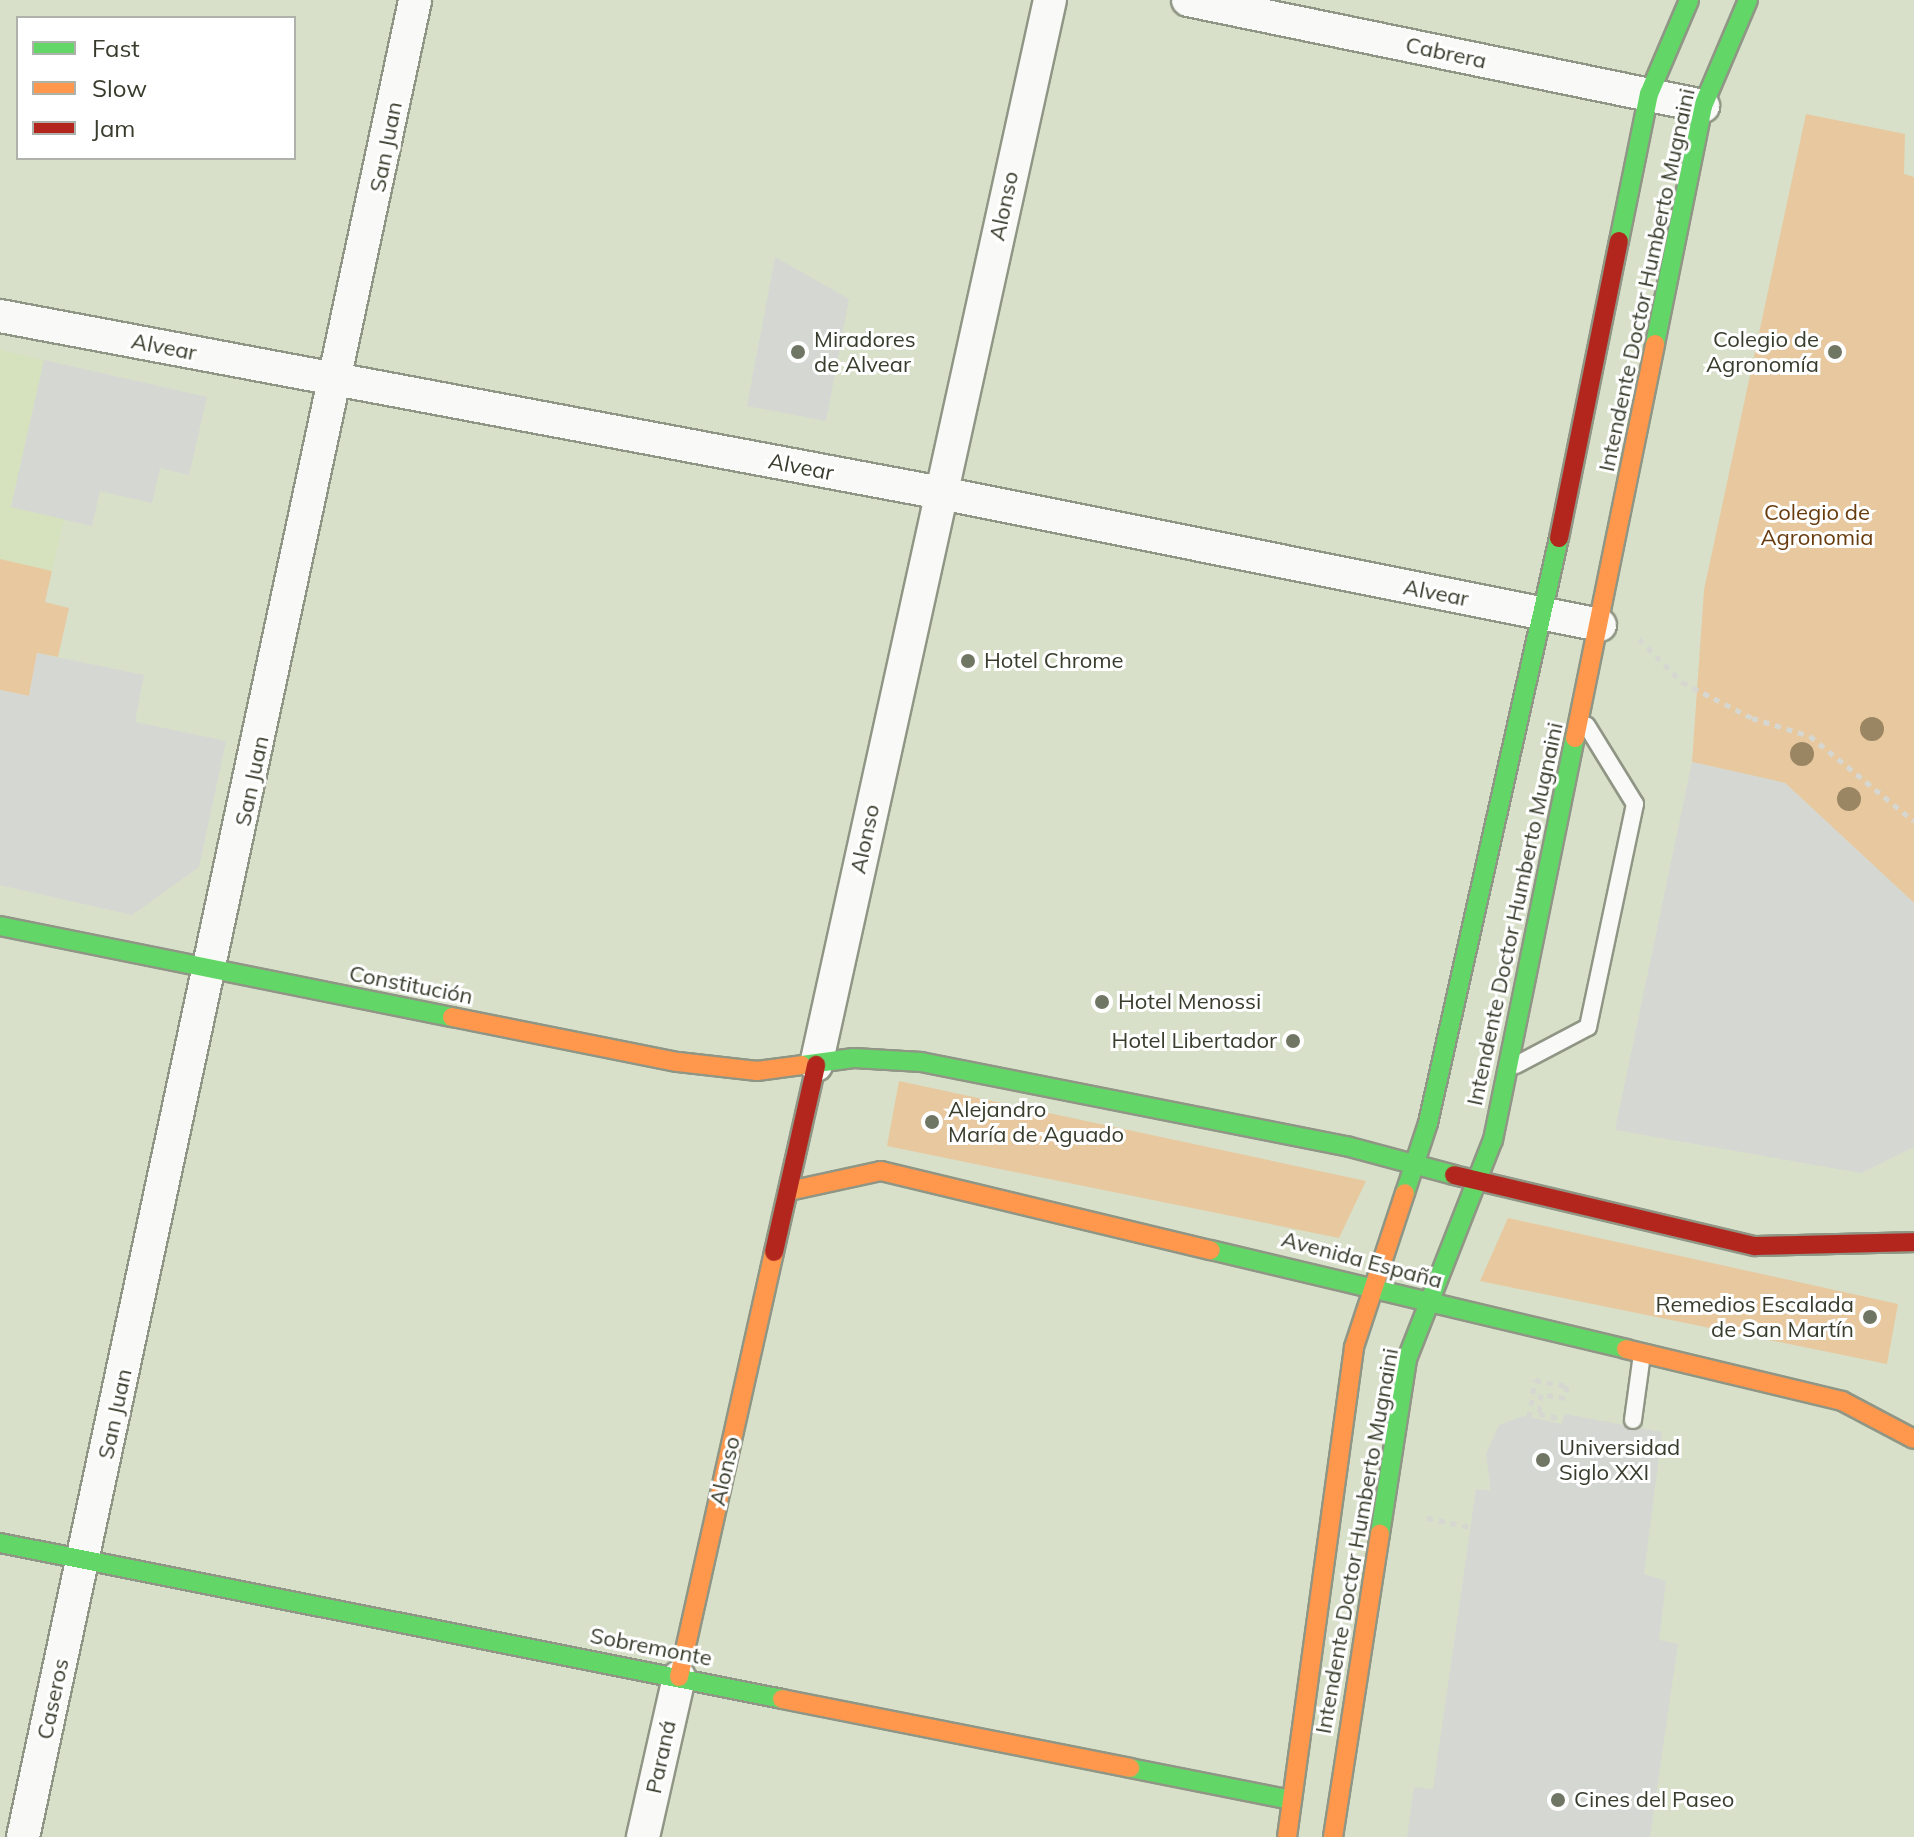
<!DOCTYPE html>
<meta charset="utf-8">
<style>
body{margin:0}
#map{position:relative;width:1914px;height:1837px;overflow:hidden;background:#d8e0c9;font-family:Mulish,sans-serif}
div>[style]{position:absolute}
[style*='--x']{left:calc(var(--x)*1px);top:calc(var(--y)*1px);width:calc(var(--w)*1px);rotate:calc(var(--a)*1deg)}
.built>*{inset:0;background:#d6e2bd}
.green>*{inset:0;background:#e8c89f}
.building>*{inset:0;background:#d5d7d3}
.path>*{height:5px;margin-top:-2.5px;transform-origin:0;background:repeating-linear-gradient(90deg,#d5d7d0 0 6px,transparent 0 12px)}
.roads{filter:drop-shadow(2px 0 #909685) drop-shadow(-2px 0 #909685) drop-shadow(0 2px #909685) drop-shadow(0 -2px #909685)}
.lane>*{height:16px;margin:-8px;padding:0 8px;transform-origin:8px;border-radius:8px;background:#f9faf7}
.street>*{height:32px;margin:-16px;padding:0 16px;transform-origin:16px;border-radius:16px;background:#f9faf7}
.fast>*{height:18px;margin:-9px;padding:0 9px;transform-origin:9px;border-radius:9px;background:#63d668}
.slow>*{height:18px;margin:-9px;padding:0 9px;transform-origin:9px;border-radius:9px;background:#ff974d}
.jam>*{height:18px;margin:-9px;padding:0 9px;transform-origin:9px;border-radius:9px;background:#b3261e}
.trees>*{width:24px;height:24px;margin:-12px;border-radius:50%;background:#9a8662}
.dots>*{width:22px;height:22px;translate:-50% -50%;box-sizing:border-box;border:4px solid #fff;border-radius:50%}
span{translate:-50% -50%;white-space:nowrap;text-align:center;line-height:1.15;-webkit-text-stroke:6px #fff;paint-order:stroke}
.street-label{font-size:22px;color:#383d2d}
.poi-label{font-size:22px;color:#383d2d}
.left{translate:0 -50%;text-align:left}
.right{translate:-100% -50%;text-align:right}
.park-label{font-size:22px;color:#683c0e}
.legend{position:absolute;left:16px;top:16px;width:280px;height:144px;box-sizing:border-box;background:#fff;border:2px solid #afb1ab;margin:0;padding:10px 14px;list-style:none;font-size:24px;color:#383d2d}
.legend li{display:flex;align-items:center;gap:16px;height:40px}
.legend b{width:40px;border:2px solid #afb1ab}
</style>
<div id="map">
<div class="built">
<i style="clip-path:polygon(0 350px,44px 360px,11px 506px,64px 519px,52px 571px,0 559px)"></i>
</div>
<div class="green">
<i style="clip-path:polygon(1806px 114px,1905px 134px,1904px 174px,1914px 177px,1914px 903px,1785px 783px,1692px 762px,1704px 590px)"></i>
<i style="clip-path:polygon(0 559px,52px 571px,45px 602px,69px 608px,58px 657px,37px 653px,29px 696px,0 690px)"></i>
<i style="clip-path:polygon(899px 1081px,1366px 1181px,1339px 1238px,887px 1146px)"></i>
<i style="clip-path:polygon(1508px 1218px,1898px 1304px,1887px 1364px,1480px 1281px)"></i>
</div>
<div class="building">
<i style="clip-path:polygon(775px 257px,849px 299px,826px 421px,747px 406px)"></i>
<i style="clip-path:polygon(44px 360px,207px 397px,189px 475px,160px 468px,152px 503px,100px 491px,92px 526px,11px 507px)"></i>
<i style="clip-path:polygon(37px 653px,144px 675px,135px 722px,226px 741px,199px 867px,132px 915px,0 885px,0 690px,29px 696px)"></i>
<i style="clip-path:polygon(1692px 762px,1785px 783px,1914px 903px,1914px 1147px,1861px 1173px,1615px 1130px)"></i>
<i style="clip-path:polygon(1565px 1414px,1662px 1432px,1644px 1574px,1666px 1581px,1659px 1640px,1678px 1644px,1650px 1837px,1407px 1837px,1414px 1787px,1433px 1789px,1476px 1489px,1491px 1491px,1486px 1454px,1499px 1425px,1524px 1416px,1562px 1424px)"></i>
</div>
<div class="path">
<i style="--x:1639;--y:639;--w:61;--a:45"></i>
<i style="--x:1682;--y:682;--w:79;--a:27.2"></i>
<i style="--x:1752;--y:718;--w:61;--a:17.2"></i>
<i style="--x:1810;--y:736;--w:134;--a:39.3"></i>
<i style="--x:1535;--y:1380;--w:33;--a:11"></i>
<i style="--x:1567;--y:1386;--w:12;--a:99"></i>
<i style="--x:1565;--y:1398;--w:24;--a:-171"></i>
<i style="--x:1541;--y:1394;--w:20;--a:96"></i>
<i style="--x:1539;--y:1414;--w:25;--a:12"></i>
<i style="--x:1529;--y:1417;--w:37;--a:-81"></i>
<i style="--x:1427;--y:1518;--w:44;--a:11.8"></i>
</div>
<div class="roads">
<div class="lane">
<i style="--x:1516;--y:1065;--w:81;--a:-27.8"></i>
<i style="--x:1588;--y:1027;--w:228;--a:-78.1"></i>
<i style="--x:1635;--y:804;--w:92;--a:-121.6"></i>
<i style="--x:1633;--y:1420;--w:67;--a:-82.2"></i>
</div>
<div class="street">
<i style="--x:1188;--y:0;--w:526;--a:11.63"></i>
<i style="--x:0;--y:316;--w:958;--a:10.65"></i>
<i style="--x:941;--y:493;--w:672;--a:11.33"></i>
<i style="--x:816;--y:1065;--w:1090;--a:-77.61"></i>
<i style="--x:23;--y:1837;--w:1878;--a:-77.95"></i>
<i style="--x:643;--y:1837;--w:164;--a:-77.3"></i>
</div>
<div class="fast">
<i style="--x:1619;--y:241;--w:150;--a:-78.5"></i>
<i style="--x:1649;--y:94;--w:102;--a:-66.9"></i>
<i style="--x:1655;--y:344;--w:243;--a:-78.6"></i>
<i style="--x:1703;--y:106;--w:115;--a:-67"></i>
<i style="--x:0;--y:926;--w:461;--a:11.4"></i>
<i style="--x:802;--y:1065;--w:52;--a:-7.7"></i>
<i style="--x:854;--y:1058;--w:67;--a:3.4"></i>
<i style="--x:921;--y:1062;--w:433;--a:11.2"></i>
<i style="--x:1346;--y:1146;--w:112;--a:15"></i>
<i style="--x:1405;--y:1193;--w:74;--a:-71.8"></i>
<i style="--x:1428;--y:1123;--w:599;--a:-77.38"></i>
<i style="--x:1211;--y:1250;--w:427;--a:13.4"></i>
<i style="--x:1380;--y:1534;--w:177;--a:-81.2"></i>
<i style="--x:1407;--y:1359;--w:235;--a:-68.6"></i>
<i style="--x:1493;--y:1140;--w:410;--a:-78.5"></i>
<i style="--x:0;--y:1543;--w:797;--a:11.28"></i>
<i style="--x:1130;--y:1768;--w:165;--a:11.2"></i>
</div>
<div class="slow">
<i style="--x:1575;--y:738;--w:402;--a:-78.5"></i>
<i style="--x:452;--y:1017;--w:230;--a:11.3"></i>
<i style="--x:678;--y:1062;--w:80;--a:6.5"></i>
<i style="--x:757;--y:1071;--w:45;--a:-7.6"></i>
<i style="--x:789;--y:1191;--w:94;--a:-12.3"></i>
<i style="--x:881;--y:1171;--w:339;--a:13.5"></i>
<i style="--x:1626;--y:1349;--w:222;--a:13.5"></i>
<i style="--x:1842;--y:1401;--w:81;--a:27.8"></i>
<i style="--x:679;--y:1677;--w:435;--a:-77.4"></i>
<i style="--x:782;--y:1699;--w:355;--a:11.2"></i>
<i style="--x:1287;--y:1837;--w:495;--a:-82.2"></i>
<i style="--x:1354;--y:1347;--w:162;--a:-71.7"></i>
<i style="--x:1333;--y:1837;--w:307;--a:-81.2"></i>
</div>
<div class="jam">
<i style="--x:1559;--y:538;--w:303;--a:-78.6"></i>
<i style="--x:1454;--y:1175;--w:309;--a:13.3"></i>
<i style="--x:1755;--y:1246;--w:159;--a:-1.4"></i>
<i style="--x:774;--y:1252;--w:192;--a:-77.3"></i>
</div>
</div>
<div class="trees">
<i style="left:1872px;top:729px"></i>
<i style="left:1802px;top:754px"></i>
<i style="left:1849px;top:799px"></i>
</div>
<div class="dots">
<i style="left:798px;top:352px;background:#707664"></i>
<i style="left:1835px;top:352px;background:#707664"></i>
<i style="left:968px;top:661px;background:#707664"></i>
<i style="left:1102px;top:1002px;background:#707664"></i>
<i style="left:1293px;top:1041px;background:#707664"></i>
<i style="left:932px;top:1122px;background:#707664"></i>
<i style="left:1870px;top:1317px;background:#707664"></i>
<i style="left:1543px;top:1460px;background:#707664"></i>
<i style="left:1558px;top:1800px;background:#707664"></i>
</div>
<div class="street-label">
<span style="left:1446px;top:53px;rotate:12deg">Cabrera</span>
<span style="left:386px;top:147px;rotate:-79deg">San Juan</span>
<span style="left:1004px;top:206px;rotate:-78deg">Alonso</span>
<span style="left:1647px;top:280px;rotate:-78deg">Intendente Doctor Humberto Mugnaini</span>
<span style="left:164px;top:347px;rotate:11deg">Alvear</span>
<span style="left:801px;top:467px;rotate:11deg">Alvear</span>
<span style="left:1436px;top:593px;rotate:11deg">Alvear</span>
<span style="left:252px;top:781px;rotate:-78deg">San Juan</span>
<span style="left:865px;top:839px;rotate:-78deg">Alonso</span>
<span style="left:1515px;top:914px;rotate:-78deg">Intendente Doctor Humberto Mugnaini</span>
<span style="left:411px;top:985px;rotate:11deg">Constitución</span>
<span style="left:1362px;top:1260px;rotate:15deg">Avenida España</span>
<span style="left:115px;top:1414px;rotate:-78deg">San Juan</span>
<span style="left:725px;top:1471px;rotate:-77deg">Alonso</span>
<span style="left:1357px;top:1541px;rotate:-80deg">Intendente Doctor Humberto Mugnaini</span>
<span style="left:651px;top:1647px;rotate:11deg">Sobremonte</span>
<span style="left:53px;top:1699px;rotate:-78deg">Caseros</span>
<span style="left:661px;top:1757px;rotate:-78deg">Paraná</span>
</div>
<div class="poi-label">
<span class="left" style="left:814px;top:352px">Miradores<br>de Alvear</span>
<span class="right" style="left:1819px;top:352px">Colegio de<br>Agronomía</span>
<span class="left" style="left:984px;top:661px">Hotel Chrome</span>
<span class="left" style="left:1118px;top:1002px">Hotel Menossi</span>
<span class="right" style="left:1277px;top:1041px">Hotel Libertador</span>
<span class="left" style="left:948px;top:1122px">Alejandro<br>María de Aguado</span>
<span class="right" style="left:1854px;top:1317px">Remedios Escalada<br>de San Martín</span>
<span class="left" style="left:1559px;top:1460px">Universidad<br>Siglo XXI</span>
<span class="left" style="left:1574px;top:1800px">Cines del Paseo</span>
</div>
<div class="park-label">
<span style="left:1817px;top:525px">Colegio de<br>Agronomia</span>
</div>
<ul class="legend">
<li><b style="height:10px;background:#63d668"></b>Fast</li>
<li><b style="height:10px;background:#ff974d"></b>Slow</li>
<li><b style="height:10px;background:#b3261e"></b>Jam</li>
</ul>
</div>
